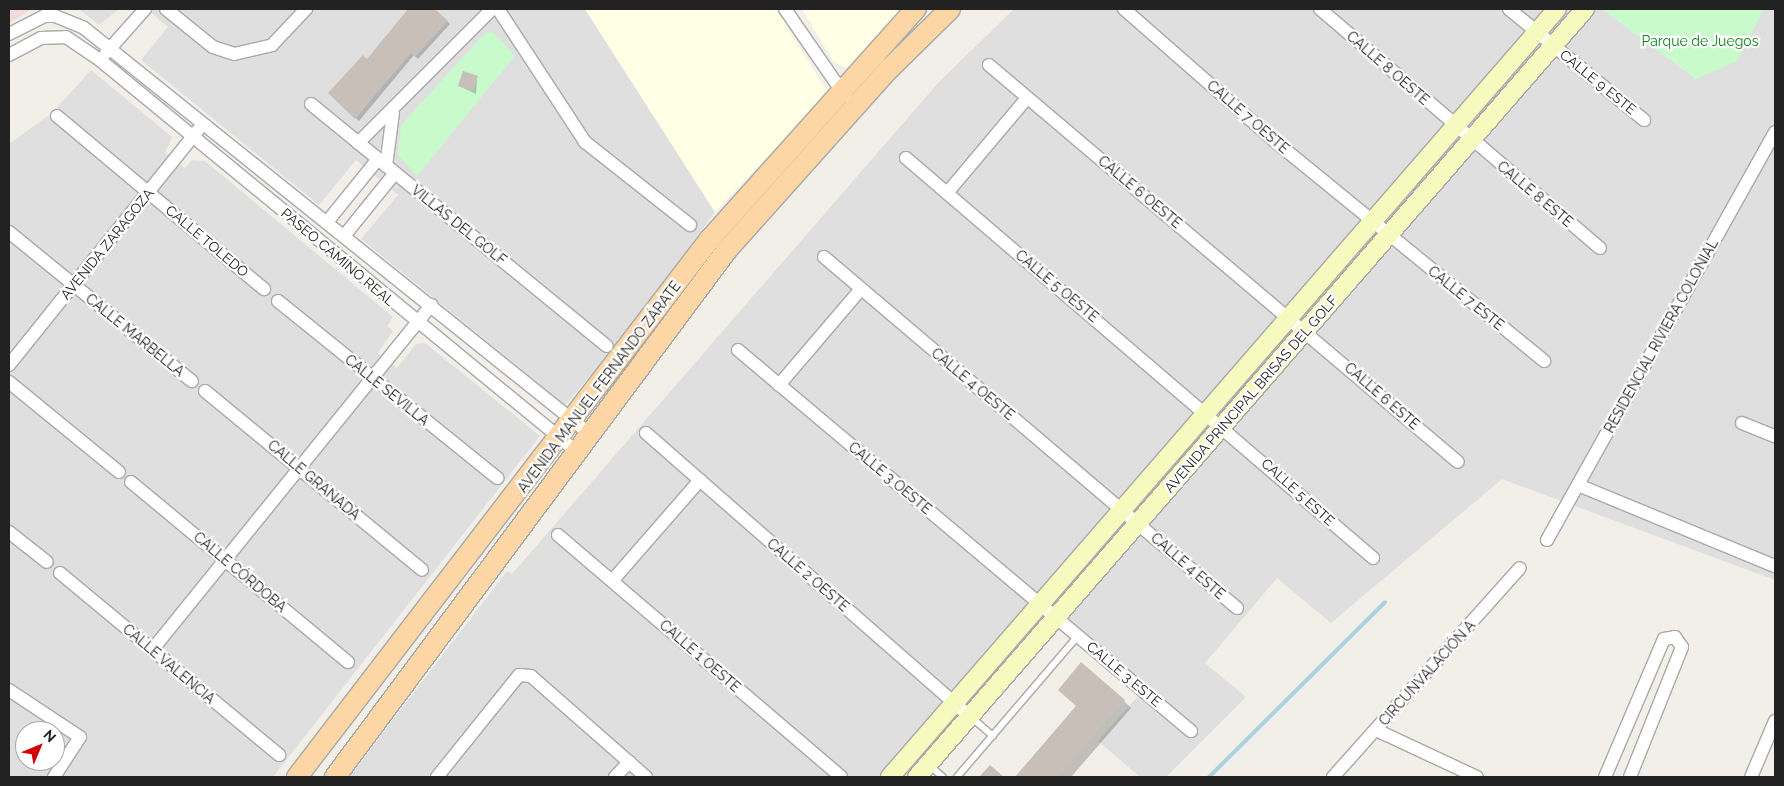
<!DOCTYPE html>
<meta charset="utf-8">
<style>
body{margin:0}
#map{position:relative;width:1784px;height:786px;overflow:hidden;background:#f2efe9;font-family:Raleway,sans-serif}
div>[style]{position:absolute}
[style*='--x']{left:calc(var(--x)*1px);top:calc(var(--y)*1px);width:calc(var(--w)*1px);rotate:calc(var(--a)*1deg)}
.residential>*{inset:0;background:#e0dfdf}
.commercial>*{inset:0;background:#f2dad9}
.education>*{inset:0;background:#ffffe5}
.park>*{inset:0;background:#c8facc}
.shadow>*{inset:0;background:#0003}
.stream>*{height:4px;margin:-2px;padding:0 2px;transform-origin:2px;border-radius:2px;background:#aad3df}
.building>*{inset:0;background:#c7bfb8}
.roads{filter:drop-shadow(1px 0 #a9a9a9) drop-shadow(-1px 0 #a9a9a9) drop-shadow(0 1px #a9a9a9) drop-shadow(0 -1px #a9a9a9)}
.lane>*{height:6px;margin:-3px;padding:0 3px;transform-origin:3px;border-radius:3px;background:#fff}
.street>*{height:12px;margin:-6px;padding:0 6px;transform-origin:6px;border-radius:6px;background:#fff}
.secondary>*{height:18px;margin:-9px;padding:0 9px;transform-origin:9px;border-radius:9px;background:#f7fabf}
.primary>*{height:20px;margin:-10px;padding:0 10px;transform-origin:10px;border-radius:10px;background:#fcd6a4}
span{translate:-50% -50%;white-space:nowrap;text-align:center;line-height:1.15;-webkit-text-stroke:4.5px #fff;paint-order:stroke}
.park-label{font-size:14px;color:#0c8416}
.street-label{font-size:14px;color:#222}
.frame{position:absolute;inset:0;border:10px solid #222;pointer-events:none}
.north{position:absolute;left:15px;top:721px;width:50px;height:50px;box-sizing:border-box;background:#fff;border:1px solid #a7a7a7;border-radius:50%;rotate:45deg;font-size:14px;font-weight:700;line-height:20px;text-align:center;color:#222}
.north::after{content:'';display:block;margin:auto;width:18px;height:22px;background:#d40000;clip-path:polygon(50% 0,100% 100%,50% 72%,0 100%)}
</style>
<div id="map">
<div class="residential">
<i style="clip-path:polygon(79px 9px,119px 9px,99px 25px)"></i>
<i style="clip-path:polygon(147px 9px,585px 9px,715px 212px,621px 340px,565px 405px,361px 239px,398px 195px,356px 160px,319px 205px,141px 60px,168px 27px)"></i>
<i style="clip-path:polygon(1014px 9px,1602px 9px,1696px 79px,1762px 9px,1775px 9px,1775px 580px,1502px 479px,1331px 623px,1277px 578px,1205px 663px,1246px 697px,1166px 777px,1140px 777px,1098px 741px,1139px 695px,1033px 606px,879px 777px,349px 777px,507px 571px,512px 574px,938px 83px)"></i>
<i style="clip-path:polygon(evenodd,91px 70px,172px 137px,165px 153px,185px 168px,192px 160px,205px 161px,393px 317px,387px 326px,393px 331px,378px 353px,397px 368px,416px 344px,425px 343px,540px 436px,273px 777px,9px 777px,9px 144px,52px 113px,91px 70px,25px 731px,55px 731px,55px 761px,25px 761px,25px 731px)"></i>
</div>
<div class="commercial">
<i style="clip-path:polygon(9px 9px,32px 9px,9px 23px)"></i>
</div>
<div class="education">
<i style="clip-path:polygon(585px 9px,776px 9px,828px 93px,715px 212px)"></i>
<i style="clip-path:polygon(802px 9px,906px 9px,849px 69px,834px 62px)"></i>
</div>
<div class="park">
<i style="clip-path:polygon(1602px 9px,1764px 9px,1737px 61px,1696px 79px)"></i>
<i style="clip-path:polygon(493px 32px,515px 56px,417px 176px,398px 155px,401px 125px,485px 33px)"></i>
</div>
<div class="shadow">
<i style="clip-path:polygon(410px 9px,434px 9px,450px 24px,418px 59px,414px 55px,359px 121px,330px 93px,367px 60px)"></i>
<i style="clip-path:polygon(477px 77px,476px 94px,459px 86px)"></i>
<i style="clip-path:polygon(1124px 701px,1131px 708px,1071px 777px,1017px 777px,1078px 707px)"></i>
</div>
<div class="stream">
<i style="--x:1209;--y:777;--w:248;--a:-44.8"></i>
</div>
<div class="building">
<i style="clip-path:polygon(408px 9px,435px 9px,448px 21px,415px 57px,411px 53px,355px 119px,328px 93px,363px 55px,367px 59px)"></i>
<i style="clip-path:polygon(463px 71px,478px 76px,473px 91px,458px 86px)"></i>
<i style="clip-path:polygon(1081px 662px,1125px 700px,1058px 777px,1015px 777px,1076px 706px,1058px 690px)"></i>
<i style="clip-path:polygon(990px 765px,1004px 777px,979px 777px)"></i>
</div>
<div class="roads">
<div class="lane">
<i style="--x:971;--y:717;--w:29;--a:41"></i>
<i style="--x:929;--y:765;--w:18;--a:41"></i>
<i style="--x:957;--y:777;--w:186;--a:-49.4"></i>
</div>
<div class="street">
<i style="--x:166;--y:9;--w:60;--a:39"></i>
<i style="--x:213;--y:47;--w:22;--a:18"></i>
<i style="--x:234;--y:54;--w:39;--a:-13"></i>
<i style="--x:272;--y:45;--w:50;--a:-46.6"></i>
<i style="--x:498;--y:9;--w:159;--a:56.8"></i>
<i style="--x:585;--y:142;--w:134;--a:38.3"></i>
<i style="--x:785;--y:9;--w:106;--a:55.4"></i>
<i style="--x:1124;--y:9;--w:203;--a:41.2"></i>
<i style="--x:1277;--y:143;--w:345;--a:39.2"></i>
<i style="--x:1320;--y:9;--w:368;--a:40.5"></i>
<i style="--x:1509;--y:9;--w:175;--a:39.4"></i>
<i style="--x:9;--y:34;--w:39;--a:-27"></i>
<i style="--x:44;--y:16;--w:11;--a:0"></i>
<i style="--x:55;--y:16;--w:31;--a:22"></i>
<i style="--x:84;--y:28;--w:650;--a:38.76"></i>
<i style="--x:106;--y:53;--w:59;--a:-48.4"></i>
<i style="--x:9;--y:55;--w:36;--a:-28"></i>
<i style="--x:41;--y:38;--w:25;--a:-2"></i>
<i style="--x:66;--y:37;--w:41;--a:34.1"></i>
<i style="--x:100;--y:60;--w:617;--a:39.41"></i>
<i style="--x:989;--y:65;--w:614;--a:40.25"></i>
<i style="--x:311;--y:104;--w:382;--a:39.3"></i>
<i style="--x:57;--y:116;--w:270;--a:39.9"></i>
<i style="--x:358;--y:143;--w:190;--a:-45"></i>
<i style="--x:906;--y:158;--w:615;--a:40.58"></i>
<i style="--x:386;--y:166;--w:53;--a:-82.5"></i>
<i style="--x:947;--y:193;--w:124;--a:-49.9"></i>
<i style="--x:327;--y:222;--w:81;--a:-51"></i>
<i style="--x:9;--y:232;--w:236;--a:39.2"></i>
<i style="--x:344;--y:236;--w:81;--a:-51"></i>
<i style="--x:824;--y:257;--w:542;--a:40.36"></i>
<i style="--x:278;--y:301;--w:282;--a:38.9"></i>
<i style="--x:738;--y:350;--w:592;--a:40.07"></i>
<i style="--x:9;--y:365;--w:302;--a:-51.2"></i>
<i style="--x:9;--y:382;--w:142;--a:39.3"></i>
<i style="--x:779;--y:385;--w:126;--a:-49.5"></i>
<i style="--x:205;--y:391;--w:281;--a:39.5"></i>
<i style="--x:1742;--y:423;--w:35;--a:22"></i>
<i style="--x:646;--y:433;--w:431;--a:41.2"></i>
<i style="--x:131;--y:482;--w:282;--a:39.7"></i>
<i style="--x:1578;--y:485;--w:213;--a:22.4"></i>
<i style="--x:9;--y:532;--w:48;--a:38.3"></i>
<i style="--x:558;--y:535;--w:372;--a:40.5"></i>
<i style="--x:1547;--y:540;--w:467;--a:-60.8"></i>
<i style="--x:60;--y:573;--w:285;--a:39.7"></i>
<i style="--x:612;--y:581;--w:134;--a:-48.9"></i>
<i style="--x:152;--y:650;--w:444;--a:-51"></i>
<i style="--x:9;--y:690;--w:85;--a:33.5"></i>
<i style="--x:80;--y:737;--w:48;--a:123"></i>
<i style="--x:1376;--y:730;--w:111;--a:25"></i>
<i style="--x:437;--y:777;--w:131;--a:-51.2"></i>
<i style="--x:519;--y:675;--w:12;--a:5"></i>
<i style="--x:531;--y:676;--w:153;--a:41.3"></i>
<i style="--x:615;--y:777;--w:21;--a:-47"></i>
<i style="--x:1333;--y:777;--w:280;--a:-48.2"></i>
<i style="--x:1605;--y:777;--w:150;--a:-66.9"></i>
<i style="--x:1664;--y:639;--w:11;--a:-10"></i>
<i style="--x:1675;--y:637;--w:12;--a:55"></i>
<i style="--x:1682;--y:647;--w:140;--a:111.8"></i>
<i style="--x:1751;--y:777;--w:61;--a:-66.8"></i>
</div>
<div class="secondary">
<i style="--x:890;--y:777;--w:1017;--a:-49.03"></i>
<i style="--x:917;--y:777;--w:1018;--a:-48.98"></i>
</div>
<div class="primary">
<i style="--x:297;--y:777;--w:678;--a:-52.49"></i>
<i style="--x:710;--y:239;--w:309;--a:-48.2"></i>
<i style="--x:335;--y:777;--w:657;--a:-53.36"></i>
<i style="--x:727;--y:250;--w:244;--a:-48.2"></i>
<i style="--x:890;--y:68;--w:84;--a:-44.5"></i>
</div>
</div>
<div class="park-label">
<span style="left:1700px;top:41px">Parque de Juegos</span>
</div>
<div class="street-label">
<span style="left:1388px;top:68px;rotate:41deg">CALLE 8 OESTE</span>
<span style="left:1598px;top:82px;rotate:39deg">CALLE 9 ESTE</span>
<span style="left:1248px;top:117px;rotate:41deg">CALLE 7 OESTE</span>
<span style="left:1140px;top:192px;rotate:40deg">CALLE 6 OESTE</span>
<span style="left:1535px;top:194px;rotate:40deg">CALLE 8 ESTE</span>
<span style="left:459px;top:225px;rotate:39deg">VILLAS DEL GOLF</span>
<span style="left:207px;top:241px;rotate:40deg">CALLE TOLEDO</span>
<span style="left:107px;top:244px;rotate:-51deg">AVENIDA ZARAGOZA</span>
<span style="left:338px;top:257px;rotate:40deg">PASEO CAMINO REAL</span>
<span style="left:1057px;top:286px;rotate:40deg">CALLE 5 OESTE</span>
<span style="left:1466px;top:298px;rotate:39deg">CALLE 7 ESTE</span>
<span style="left:135px;top:335px;rotate:39deg">CALLE MARBELLA</span>
<span style="left:1661px;top:336px;rotate:-61deg">RESIDENCIAL RIVIERA COLONIAL</span>
<span style="left:973px;top:384px;rotate:40deg">CALLE 4 OESTE</span>
<span style="left:599px;top:387px;rotate:-53deg">AVENIDA MANUEL FERNANDO ZÁRATE</span>
<span style="left:387px;top:390px;rotate:39deg">CALLE SEVILLA</span>
<span style="left:1251px;top:394px;rotate:-49deg">AVENIDA PRINCIPAL BRISAS DEL GOLF</span>
<span style="left:1382px;top:396px;rotate:41deg">CALLE 6 ESTE</span>
<span style="left:890px;top:478px;rotate:40deg">CALLE 3 OESTE</span>
<span style="left:314px;top:480px;rotate:40deg">CALLE GRANADA</span>
<span style="left:1298px;top:492px;rotate:42deg">CALLE 5 ESTE</span>
<span style="left:1188px;top:566px;rotate:41deg">CALLE 4 ESTE</span>
<span style="left:240px;top:572px;rotate:40deg">CALLE CÓRDOBA</span>
<span style="left:808px;top:575px;rotate:41deg">CALLE 2 OESTE</span>
<span style="left:700px;top:656px;rotate:41deg">CALLE 1 OESTE</span>
<span style="left:169px;top:664px;rotate:40deg">CALLE VALENCIA</span>
<span style="left:1427px;top:673px;rotate:-48deg">CIRCUNVALACIÓN A</span>
<span style="left:1124px;top:674px;rotate:40deg">CALLE 3 ESTE</span>
</div>
<div class="frame"></div>
<div class="north">N</div>
</div>
